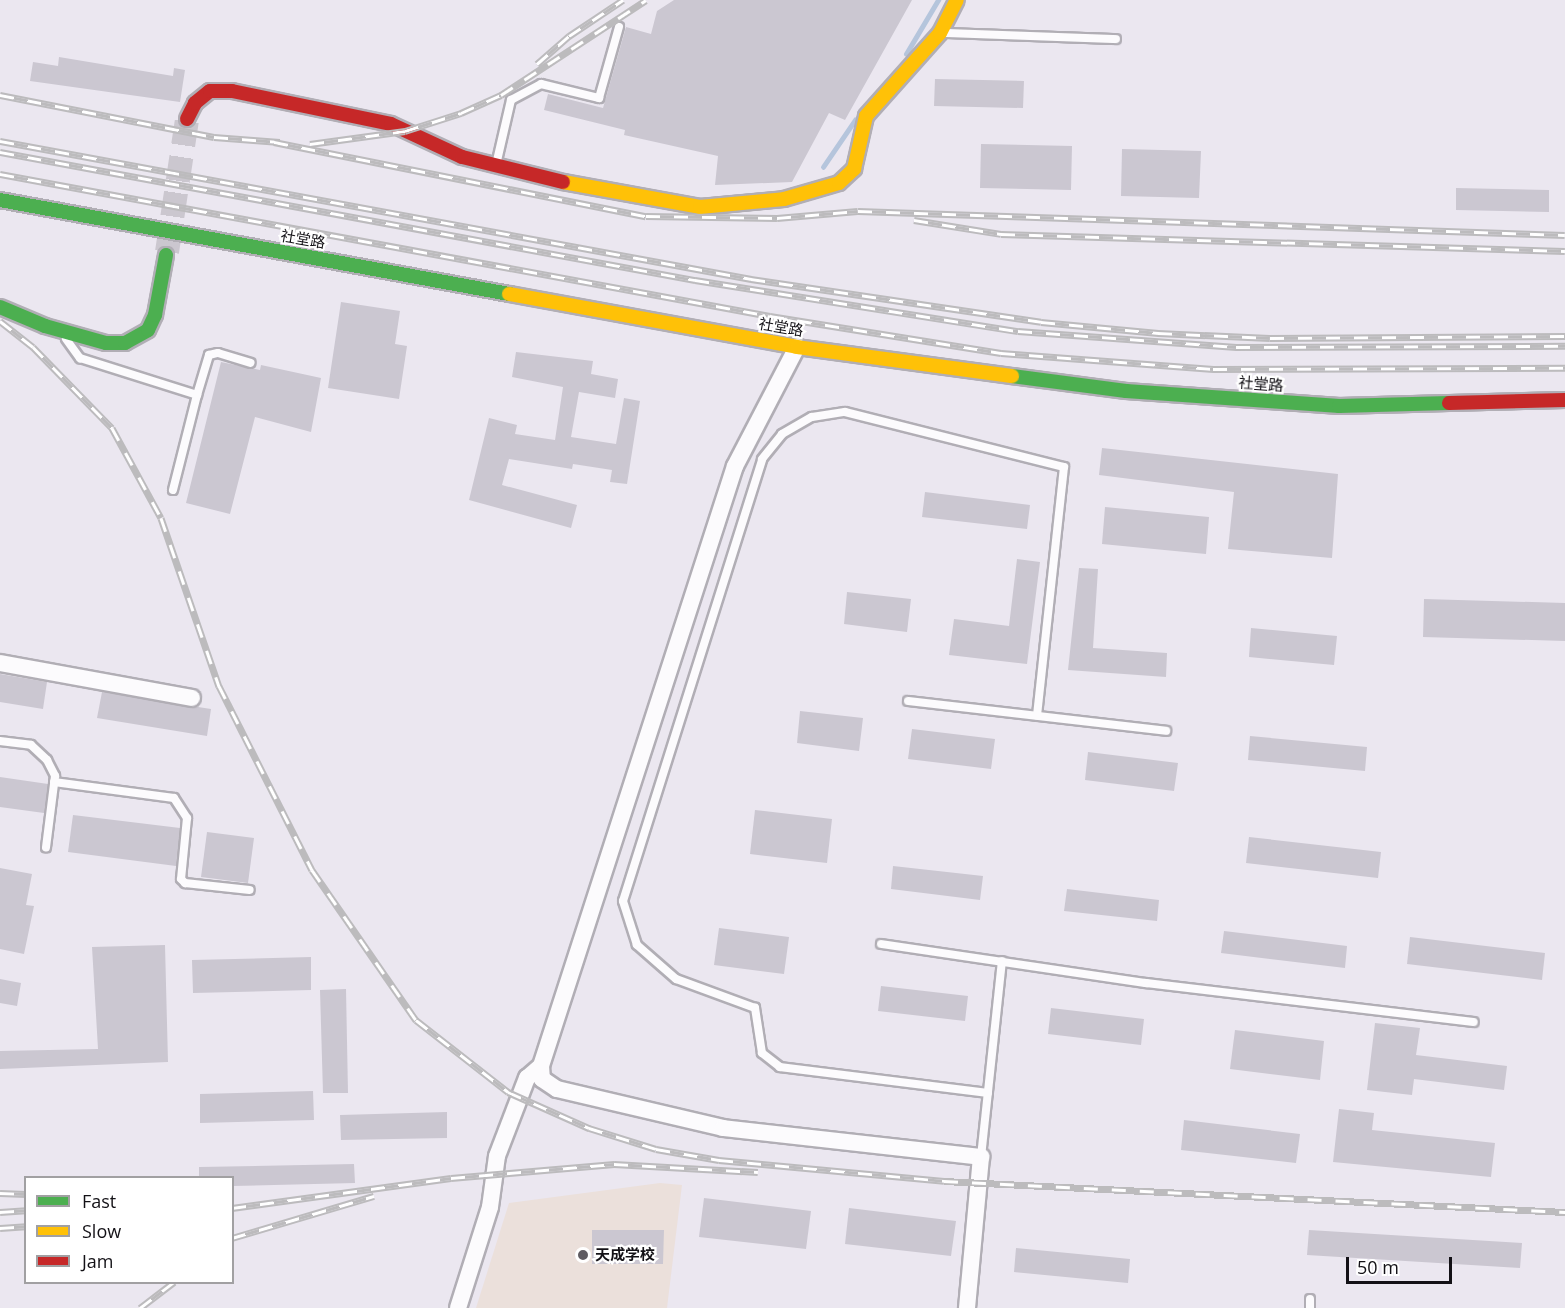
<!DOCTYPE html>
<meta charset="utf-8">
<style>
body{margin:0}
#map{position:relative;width:1565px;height:1308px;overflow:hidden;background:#ebe7f0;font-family:"Open Sans","Noto Sans SC",sans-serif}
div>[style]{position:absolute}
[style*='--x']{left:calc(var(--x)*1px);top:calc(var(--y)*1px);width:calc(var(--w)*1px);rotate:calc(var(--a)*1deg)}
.education>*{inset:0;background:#ebe0db}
.stream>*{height:4.5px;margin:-2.25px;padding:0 2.25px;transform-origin:2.25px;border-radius:2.25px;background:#b5c5dc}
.building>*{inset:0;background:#cbc7d1}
.secondary-tunnel>*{height:24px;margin-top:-12px;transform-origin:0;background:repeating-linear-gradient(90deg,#cbc7cf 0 24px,transparent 0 36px)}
.roads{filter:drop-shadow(2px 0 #b1aeb5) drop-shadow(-2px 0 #b1aeb5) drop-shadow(0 2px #b1aeb5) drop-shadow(0 -2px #b1aeb5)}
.lane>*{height:8px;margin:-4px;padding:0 4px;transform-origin:4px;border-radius:4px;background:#fcfbfd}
.street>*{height:16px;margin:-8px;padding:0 8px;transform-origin:8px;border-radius:8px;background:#fcfbfd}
.fast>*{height:14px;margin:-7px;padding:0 7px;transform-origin:7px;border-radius:7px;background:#4caf50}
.slow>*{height:14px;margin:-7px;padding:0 7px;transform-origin:7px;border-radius:7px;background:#ffc107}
.jam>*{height:14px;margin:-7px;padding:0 7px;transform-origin:7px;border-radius:7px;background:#c62828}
.rail>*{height:7px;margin-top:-3.5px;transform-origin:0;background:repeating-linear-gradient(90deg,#fff 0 14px,#bcbbbd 0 28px);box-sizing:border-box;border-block:2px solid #bcbbbd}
.dots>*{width:16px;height:16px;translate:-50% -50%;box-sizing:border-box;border:3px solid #fff;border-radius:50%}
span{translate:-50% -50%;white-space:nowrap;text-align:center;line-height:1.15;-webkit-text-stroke:4.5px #fff;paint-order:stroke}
.street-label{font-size:15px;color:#131116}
.poi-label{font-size:15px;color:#131116;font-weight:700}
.left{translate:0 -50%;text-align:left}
.legend{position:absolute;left:24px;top:1176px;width:210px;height:108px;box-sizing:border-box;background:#fff;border:2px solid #a1a0a2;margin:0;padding:8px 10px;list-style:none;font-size:18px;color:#131116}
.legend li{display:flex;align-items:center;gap:12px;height:30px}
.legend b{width:30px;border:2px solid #a1a0a2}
.scale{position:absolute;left:1346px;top:1257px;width:106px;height:27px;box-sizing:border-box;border:3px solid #131116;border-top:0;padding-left:8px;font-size:18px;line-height:21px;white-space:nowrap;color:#131116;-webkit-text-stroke:4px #fff;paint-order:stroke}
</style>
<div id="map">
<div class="education">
<i style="clip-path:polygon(660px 1183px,682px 1185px,667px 1308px,476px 1308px,509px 1203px)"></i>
</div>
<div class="stream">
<i style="--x:906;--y:54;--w:63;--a:-59.3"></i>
<i style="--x:823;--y:167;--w:57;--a:-55.8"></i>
</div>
<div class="building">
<i style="clip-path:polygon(674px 0,912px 0,845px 120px,829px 113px,792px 182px,715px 185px,718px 156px,624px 135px,625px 130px,544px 110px,548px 94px,603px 108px,626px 27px,651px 34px,657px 11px)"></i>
<i style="clip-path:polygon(59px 57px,173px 76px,174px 68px,185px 70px,180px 102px,30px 81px,33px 62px,58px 66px)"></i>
<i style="clip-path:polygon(935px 79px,1024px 81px,1023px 108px,934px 106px)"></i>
<i style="clip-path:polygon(981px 144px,1072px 146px,1071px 190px,980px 188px)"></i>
<i style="clip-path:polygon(1122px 149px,1201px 151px,1199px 198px,1121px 196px)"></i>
<i style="clip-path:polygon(1456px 188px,1549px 190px,1549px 212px,1456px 210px)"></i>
<i style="clip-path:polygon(341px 302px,400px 311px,395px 344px,407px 346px,399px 399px,328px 388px)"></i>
<i style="clip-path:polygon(516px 352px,593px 361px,591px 374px,618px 379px,615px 398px,579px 392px,571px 437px,616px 444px,624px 398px,640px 401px,627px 484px,610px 482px,612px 470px,573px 464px,572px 469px,509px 459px,502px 485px,577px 505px,571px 528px,469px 500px,489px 418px,517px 425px,515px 434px,555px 440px,563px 387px,512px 377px)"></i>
<i style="clip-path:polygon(221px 362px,260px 370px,261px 365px,321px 378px,311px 432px,255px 417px,230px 514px,186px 503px)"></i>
<i style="clip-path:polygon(1102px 448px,1338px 474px,1332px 558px,1228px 549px,1234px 492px,1099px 475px)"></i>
<i style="clip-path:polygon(925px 492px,1030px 505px,1027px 529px,922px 517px)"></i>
<i style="clip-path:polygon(1105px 507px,1209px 517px,1206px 554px,1102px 544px)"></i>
<i style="clip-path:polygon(1017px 559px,1040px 562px,1027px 664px,949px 655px,954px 619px,1009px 626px)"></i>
<i style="clip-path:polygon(1079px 568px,1098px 569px,1093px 648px,1167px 653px,1166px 677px,1068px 670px)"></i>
<i style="clip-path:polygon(847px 592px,911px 599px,907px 632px,844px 624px)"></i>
<i style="clip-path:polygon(1424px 599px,1565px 603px,1565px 641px,1423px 637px)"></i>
<i style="clip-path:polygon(1251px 628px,1337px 636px,1334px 665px,1249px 657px)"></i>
<i style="clip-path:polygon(0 674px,47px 682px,43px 709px,0 702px)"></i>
<i style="clip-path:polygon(102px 692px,211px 709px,207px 736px,97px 718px)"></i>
<i style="clip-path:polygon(800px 711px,863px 718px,859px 751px,797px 743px)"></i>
<i style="clip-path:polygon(912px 729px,995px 739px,991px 769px,908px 759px)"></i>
<i style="clip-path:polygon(1250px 736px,1367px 747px,1365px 771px,1248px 760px)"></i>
<i style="clip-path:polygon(1088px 752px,1178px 763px,1174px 791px,1085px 780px)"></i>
<i style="clip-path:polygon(0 777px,48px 784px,44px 813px,0 807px)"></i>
<i style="clip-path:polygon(755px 810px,832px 819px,827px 863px,750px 854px)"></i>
<i style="clip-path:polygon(73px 815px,180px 828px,176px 866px,68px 852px)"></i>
<i style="clip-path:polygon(207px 832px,254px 838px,248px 883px,201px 877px)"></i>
<i style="clip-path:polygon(1249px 837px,1381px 852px,1378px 878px,1246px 863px)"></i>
<i style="clip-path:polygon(893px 866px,983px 876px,980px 900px,891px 889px)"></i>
<i style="clip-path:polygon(0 868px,32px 874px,26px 905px,34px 906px,24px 954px,0 949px)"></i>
<i style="clip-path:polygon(1067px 889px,1159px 900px,1157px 921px,1064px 911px)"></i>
<i style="clip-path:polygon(719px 928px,789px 937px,784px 974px,714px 965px)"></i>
<i style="clip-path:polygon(1224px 931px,1347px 946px,1345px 968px,1221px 953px)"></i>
<i style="clip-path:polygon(1410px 937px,1545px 953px,1542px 980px,1407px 964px)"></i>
<i style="clip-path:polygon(165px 945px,168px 1062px,0 1069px,0 1051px,98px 1049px,92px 947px)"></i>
<i style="clip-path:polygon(311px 957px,311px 990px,193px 993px,192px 960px)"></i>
<i style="clip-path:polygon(0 979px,21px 983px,17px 1006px,0 1003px)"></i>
<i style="clip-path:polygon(881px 986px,968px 996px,965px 1021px,878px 1011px)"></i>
<i style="clip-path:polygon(346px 989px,348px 1093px,323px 1093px,320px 990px)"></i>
<i style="clip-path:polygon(1051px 1008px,1144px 1019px,1141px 1045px,1048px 1034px)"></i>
<i style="clip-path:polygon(1375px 1023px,1420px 1028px,1416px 1055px,1507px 1066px,1504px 1090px,1414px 1079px,1412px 1095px,1367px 1090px)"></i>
<i style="clip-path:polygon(1235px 1030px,1324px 1041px,1320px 1080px,1230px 1069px)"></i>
<i style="clip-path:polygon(313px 1091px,314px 1120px,200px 1123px,200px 1094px)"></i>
<i style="clip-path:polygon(1339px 1109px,1374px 1113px,1372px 1130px,1495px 1143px,1491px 1177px,1333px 1162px)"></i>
<i style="clip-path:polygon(447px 1112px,447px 1138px,341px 1140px,340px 1115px)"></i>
<i style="clip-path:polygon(1184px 1120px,1300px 1134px,1296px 1163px,1181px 1150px)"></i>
<i style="clip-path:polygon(354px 1164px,355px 1183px,232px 1186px,232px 1178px,199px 1178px,199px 1167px)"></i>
<i style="clip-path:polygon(704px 1198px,811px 1211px,806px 1249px,699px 1237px)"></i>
<i style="clip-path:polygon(849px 1208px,956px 1221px,951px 1256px,845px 1244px)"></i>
<i style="clip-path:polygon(592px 1230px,664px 1230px,663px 1264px,592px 1264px)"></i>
<i style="clip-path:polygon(1309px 1230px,1522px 1243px,1520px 1268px,1307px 1255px)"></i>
<i style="clip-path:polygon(1016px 1248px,1130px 1259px,1128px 1283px,1014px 1272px)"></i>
</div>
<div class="secondary-tunnel">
<i style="--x:167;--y:252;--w:134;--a:-81.4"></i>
</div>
<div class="roads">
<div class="lane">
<i style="--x:944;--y:33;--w:172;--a:2"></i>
<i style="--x:496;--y:165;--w:67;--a:-77"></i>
<i style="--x:511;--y:100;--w:34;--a:-28"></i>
<i style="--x:541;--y:84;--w:60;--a:13.6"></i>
<i style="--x:599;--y:98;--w:74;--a:-74.3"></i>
<i style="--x:66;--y:339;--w:24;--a:54"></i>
<i style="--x:80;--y:358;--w:123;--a:17.5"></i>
<i style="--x:197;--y:395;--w:98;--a:104.2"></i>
<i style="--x:197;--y:395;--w:42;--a:-73.3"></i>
<i style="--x:209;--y:355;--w:9;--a:-13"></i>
<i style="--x:218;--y:353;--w:34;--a:17"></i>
<i style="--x:908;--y:701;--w:260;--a:6.6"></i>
<i style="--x:0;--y:741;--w:31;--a:7"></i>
<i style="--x:31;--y:745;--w:22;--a:43"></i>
<i style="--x:47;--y:760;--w:18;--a:63"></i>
<i style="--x:55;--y:776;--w:72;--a:97.2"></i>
<i style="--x:54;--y:782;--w:121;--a:7.6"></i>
<i style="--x:174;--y:798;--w:24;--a:57"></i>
<i style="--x:187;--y:818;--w:61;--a:95.6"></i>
<i style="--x:181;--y:879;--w:6;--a:45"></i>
<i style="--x:185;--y:883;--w:65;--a:6.1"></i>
<i style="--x:881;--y:944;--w:268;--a:8.4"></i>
<i style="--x:1146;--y:983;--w:330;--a:6.8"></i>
<i style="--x:988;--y:1093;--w:210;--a:-172.9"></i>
<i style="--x:780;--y:1067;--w:23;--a:-142"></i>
<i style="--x:762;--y:1053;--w:46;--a:-98.8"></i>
<i style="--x:755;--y:1008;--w:84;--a:-159.8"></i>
<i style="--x:676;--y:979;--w:52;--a:-138.9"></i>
<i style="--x:637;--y:945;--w:46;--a:-107.7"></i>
<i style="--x:623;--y:901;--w:463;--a:-72.5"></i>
<i style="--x:762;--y:459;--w:32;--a:-51"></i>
<i style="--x:782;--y:434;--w:34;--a:-30"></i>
<i style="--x:812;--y:417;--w:33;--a:-9"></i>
<i style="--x:845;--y:412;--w:226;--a:14.1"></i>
<i style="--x:1064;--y:467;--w:250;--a:96.2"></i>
<i style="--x:981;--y:1157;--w:197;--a:-83.9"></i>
<i style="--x:1310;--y:1308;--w:9;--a:-90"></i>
</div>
<div class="street">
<i style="--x:797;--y:347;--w:134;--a:117.5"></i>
<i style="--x:735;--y:466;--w:631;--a:107.92"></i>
<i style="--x:541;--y:1066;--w:13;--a:86"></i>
<i style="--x:542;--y:1079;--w:18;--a:34"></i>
<i style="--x:557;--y:1089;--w:171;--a:13.2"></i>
<i style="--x:723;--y:1128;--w:260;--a:6.4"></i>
<i style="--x:981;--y:1157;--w:152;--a:95.3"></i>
<i style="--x:0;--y:663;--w:195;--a:10.3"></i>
<i style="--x:458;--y:1308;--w:106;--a:-72.4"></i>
<i style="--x:490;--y:1207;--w:51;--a:-82.2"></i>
<i style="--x:497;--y:1156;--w:84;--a:-69"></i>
<i style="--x:527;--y:1078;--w:18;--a:-41"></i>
</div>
<div class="fast">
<i style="--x:0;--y:200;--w:518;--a:10.46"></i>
<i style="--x:0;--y:307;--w:49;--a:22.9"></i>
<i style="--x:45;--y:326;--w:63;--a:15.6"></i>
<i style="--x:106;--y:343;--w:19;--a:0"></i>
<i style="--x:125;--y:343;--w:26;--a:-29"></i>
<i style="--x:148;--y:330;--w:17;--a:-65"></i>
<i style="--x:155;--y:315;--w:61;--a:-79.6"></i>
<i style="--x:1012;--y:376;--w:115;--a:7.5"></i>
<i style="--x:1126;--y:391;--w:214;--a:4"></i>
<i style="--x:1339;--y:406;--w:110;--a:-1.6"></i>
</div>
<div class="slow">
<i style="--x:563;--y:182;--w:139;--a:10.3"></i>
<i style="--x:700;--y:207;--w:84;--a:-5.4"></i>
<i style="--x:784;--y:199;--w:57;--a:-16.2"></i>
<i style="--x:839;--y:183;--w:21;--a:-43"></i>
<i style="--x:854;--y:169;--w:54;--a:-77.2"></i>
<i style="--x:866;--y:116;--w:111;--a:-48.3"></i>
<i style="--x:940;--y:33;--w:37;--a:-63"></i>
<i style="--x:509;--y:294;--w:293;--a:10.4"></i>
<i style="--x:797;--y:347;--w:217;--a:7.7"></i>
</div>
<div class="jam">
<i style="--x:187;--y:119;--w:18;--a:-63"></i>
<i style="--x:195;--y:103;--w:19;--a:-39"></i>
<i style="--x:210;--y:91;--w:22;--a:0"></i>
<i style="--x:232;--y:91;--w:162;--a:11.7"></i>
<i style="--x:391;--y:124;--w:78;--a:24.9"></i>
<i style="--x:462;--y:157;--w:104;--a:13.9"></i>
<i style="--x:1449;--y:403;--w:116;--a:-1.5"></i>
</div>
</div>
<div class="rail">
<i style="--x:537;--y:64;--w:43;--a:-41.2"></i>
<i style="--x:569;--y:36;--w:65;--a:-33.7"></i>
<i style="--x:0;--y:95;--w:218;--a:11.1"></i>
<i style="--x:214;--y:137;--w:66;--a:4.3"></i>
<i style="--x:0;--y:141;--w:764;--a:10.41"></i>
<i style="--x:751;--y:279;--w:293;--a:8.4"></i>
<i style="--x:1041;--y:322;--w:118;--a:5.4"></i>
<i style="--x:1158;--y:333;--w:112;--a:2.6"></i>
<i style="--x:1270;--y:338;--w:295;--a:-0.4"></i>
<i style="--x:274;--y:142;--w:379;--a:11.3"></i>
<i style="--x:646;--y:216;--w:131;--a:0.9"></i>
<i style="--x:777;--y:218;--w:81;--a:-4.9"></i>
<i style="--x:858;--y:211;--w:707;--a:1.94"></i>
<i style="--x:310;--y:144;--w:96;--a:-7.8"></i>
<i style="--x:405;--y:131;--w:59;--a:-17.8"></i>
<i style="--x:461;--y:113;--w:44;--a:-24.2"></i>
<i style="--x:501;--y:95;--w:173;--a:-33.2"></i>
<i style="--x:0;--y:152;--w:707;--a:10.44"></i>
<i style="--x:695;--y:280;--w:327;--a:9"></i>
<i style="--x:1018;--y:331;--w:219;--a:4.2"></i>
<i style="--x:1236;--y:347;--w:329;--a:-0.2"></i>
<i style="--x:0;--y:174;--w:783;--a:10.45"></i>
<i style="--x:770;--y:316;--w:234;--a:9.1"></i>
<i style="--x:1001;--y:353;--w:213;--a:4.3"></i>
<i style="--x:1213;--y:369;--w:352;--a:-0.2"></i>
<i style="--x:914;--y:220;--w:88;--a:9.1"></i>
<i style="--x:1001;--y:234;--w:564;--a:1.73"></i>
<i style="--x:0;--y:321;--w:42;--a:38.2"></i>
<i style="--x:33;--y:347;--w:113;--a:45.7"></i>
<i style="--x:112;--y:428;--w:102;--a:61.4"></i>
<i style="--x:161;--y:518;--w:178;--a:71"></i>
<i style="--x:219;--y:686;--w:206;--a:63.2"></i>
<i style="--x:312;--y:870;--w:183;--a:55.3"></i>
<i style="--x:416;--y:1020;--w:117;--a:38"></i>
<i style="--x:508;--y:1092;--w:89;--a:24"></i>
<i style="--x:589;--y:1128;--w:70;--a:17.4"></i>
<i style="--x:656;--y:1149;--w:64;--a:9.9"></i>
<i style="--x:719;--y:1160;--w:226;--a:5.3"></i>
<i style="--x:944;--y:1181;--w:622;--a:2.86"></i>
<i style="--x:0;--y:1193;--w:26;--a:2"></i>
<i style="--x:232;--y:1208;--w:221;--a:-7.8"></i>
<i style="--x:451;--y:1178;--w:164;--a:-4.9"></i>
<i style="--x:614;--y:1164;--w:144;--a:3.2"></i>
<i style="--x:0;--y:1212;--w:26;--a:-4"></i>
<i style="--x:0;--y:1228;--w:26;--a:-4"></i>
<i style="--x:232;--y:1238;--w:148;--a:-16.5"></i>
<i style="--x:140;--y:1308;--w:43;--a:-37.4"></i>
</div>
<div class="dots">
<i style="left:583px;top:1255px;background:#5f5c62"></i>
</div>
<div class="street-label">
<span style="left:303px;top:239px;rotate:10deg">社堂路</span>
<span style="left:781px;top:327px;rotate:10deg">社堂路</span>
<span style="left:1261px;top:384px;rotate:4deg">社堂路</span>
</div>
<div class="poi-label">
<span class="left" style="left:595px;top:1255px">天成学校</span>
</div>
<ul class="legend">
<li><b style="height:8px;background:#4caf50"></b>Fast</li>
<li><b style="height:8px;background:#ffc107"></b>Slow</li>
<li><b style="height:8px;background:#c62828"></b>Jam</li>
</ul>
<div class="scale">50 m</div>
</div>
